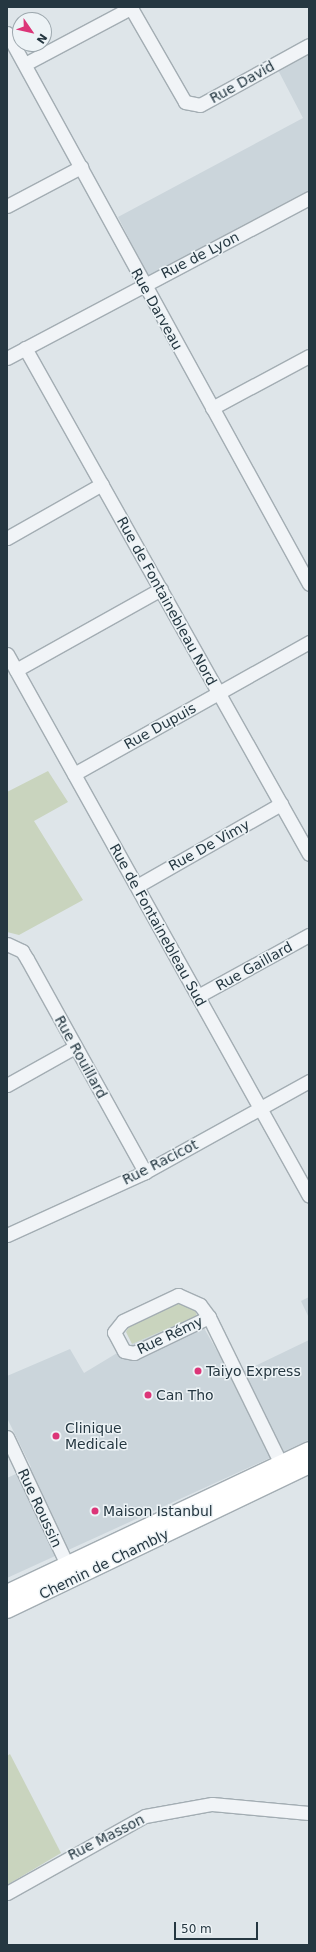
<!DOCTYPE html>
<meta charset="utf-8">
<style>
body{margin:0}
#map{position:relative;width:316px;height:1952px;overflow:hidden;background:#dee5e9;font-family:"DejaVu Sans",sans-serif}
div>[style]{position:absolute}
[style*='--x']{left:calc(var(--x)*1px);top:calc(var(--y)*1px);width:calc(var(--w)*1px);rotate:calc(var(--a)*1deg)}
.built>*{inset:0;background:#cbd5db}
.green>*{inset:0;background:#c9d4be}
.roads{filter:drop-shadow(1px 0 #a3adb3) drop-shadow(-1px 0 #a3adb3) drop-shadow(0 1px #a3adb3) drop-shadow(0 -1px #a3adb3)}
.minor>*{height:13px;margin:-6.5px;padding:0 6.5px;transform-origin:6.5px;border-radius:6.5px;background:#f1f4f7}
.major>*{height:16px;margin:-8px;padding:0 8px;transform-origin:8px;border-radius:8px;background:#fff}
.dots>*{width:11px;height:11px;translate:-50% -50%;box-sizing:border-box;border:2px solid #edf3f6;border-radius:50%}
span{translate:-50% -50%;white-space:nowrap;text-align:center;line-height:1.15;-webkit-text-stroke:3px #edf3f6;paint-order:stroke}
.street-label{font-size:14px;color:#253741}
.poi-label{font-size:14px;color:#253741}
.left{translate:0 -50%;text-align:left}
.frame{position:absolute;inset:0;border:8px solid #253741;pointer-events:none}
.north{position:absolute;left:12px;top:12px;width:40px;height:40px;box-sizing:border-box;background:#edf3f6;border:1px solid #9da8ae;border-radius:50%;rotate:124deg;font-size:11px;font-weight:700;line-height:16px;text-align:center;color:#253741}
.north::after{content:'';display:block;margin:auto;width:14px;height:18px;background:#dc3578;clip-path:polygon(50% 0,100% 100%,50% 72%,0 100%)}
.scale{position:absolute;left:174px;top:1922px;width:84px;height:18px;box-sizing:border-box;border:2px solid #253741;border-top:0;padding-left:5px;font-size:12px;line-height:14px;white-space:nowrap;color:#253741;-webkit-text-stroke:3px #edf3f6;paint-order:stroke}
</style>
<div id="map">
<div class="built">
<i style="clip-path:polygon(309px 52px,309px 205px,153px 286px,118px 217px,303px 118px,278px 70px)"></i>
<i style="clip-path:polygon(309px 1297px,309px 1318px,301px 1301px)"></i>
<i style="clip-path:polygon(197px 1316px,232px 1377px,309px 1340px,309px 1440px,7px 1578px,7px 1478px,31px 1467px,7px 1418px,7px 1376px,70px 1349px,84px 1373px,132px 1344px)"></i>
</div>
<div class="green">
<i style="clip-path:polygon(48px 771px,68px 802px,34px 821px,83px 900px,19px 935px,7px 932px,7px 792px)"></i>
<i style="clip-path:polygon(182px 1297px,192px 1301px,197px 1316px,132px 1344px,126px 1332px,130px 1325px)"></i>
<i style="clip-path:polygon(10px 1754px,61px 1853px,7px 1885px,7px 1756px)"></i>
</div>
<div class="roads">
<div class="minor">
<i style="--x:131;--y:8;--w:108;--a:60.1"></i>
<i style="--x:185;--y:102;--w:15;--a:11"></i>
<i style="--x:200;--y:105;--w:124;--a:-28.8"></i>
<i style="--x:7;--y:33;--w:628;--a:61.27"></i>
<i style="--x:25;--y:64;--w:121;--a:-28"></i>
<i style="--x:7;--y:206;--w:84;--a:-27.8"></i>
<i style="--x:25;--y:348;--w:580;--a:60.7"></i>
<i style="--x:7;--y:358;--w:342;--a:-27.9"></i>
<i style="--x:212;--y:408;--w:110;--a:-28.2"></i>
<i style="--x:7;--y:538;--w:109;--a:-29.6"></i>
<i style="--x:7;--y:654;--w:620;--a:60.87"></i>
<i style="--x:16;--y:670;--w:166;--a:-29.2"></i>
<i style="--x:74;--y:774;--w:270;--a:-29.3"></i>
<i style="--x:137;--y:886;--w:166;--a:-29.7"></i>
<i style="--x:7;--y:944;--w:17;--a:25"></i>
<i style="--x:22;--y:951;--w:9;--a:58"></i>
<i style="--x:27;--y:959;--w:244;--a:61"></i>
<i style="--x:198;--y:996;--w:127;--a:-28.8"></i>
<i style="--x:7;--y:1085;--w:78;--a:-29.2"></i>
<i style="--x:7;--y:1235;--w:152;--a:-24.5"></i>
<i style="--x:145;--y:1172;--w:188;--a:-29"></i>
<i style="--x:209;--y:1317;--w:83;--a:154.4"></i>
<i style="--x:134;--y:1353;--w:10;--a:-169"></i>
<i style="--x:124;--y:1351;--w:21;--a:-118"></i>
<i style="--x:114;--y:1332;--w:14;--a:-51"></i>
<i style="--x:123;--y:1321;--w:61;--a:-25.3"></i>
<i style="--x:178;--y:1295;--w:24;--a:24"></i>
<i style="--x:200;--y:1305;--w:15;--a:53"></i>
<i style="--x:209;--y:1317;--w:173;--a:63.9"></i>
<i style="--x:7;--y:1437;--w:150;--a:64.8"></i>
<i style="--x:7;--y:1893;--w:158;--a:-29.2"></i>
<i style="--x:145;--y:1816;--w:68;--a:-10.2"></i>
<i style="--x:212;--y:1804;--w:97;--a:5.3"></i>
</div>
<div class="major">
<i style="--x:7;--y:1593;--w:334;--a:-25.3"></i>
<i style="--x:7;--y:1610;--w:335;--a:-25.6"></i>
</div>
</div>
<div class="dots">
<i style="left:198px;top:1371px;background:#dc3578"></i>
<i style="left:148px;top:1395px;background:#dc3578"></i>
<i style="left:56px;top:1436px;background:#dc3578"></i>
<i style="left:95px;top:1511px;background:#dc3578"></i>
</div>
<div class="street-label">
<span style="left:242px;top:82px;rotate:-29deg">Rue David</span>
<span style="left:200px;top:255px;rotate:-27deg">Rue de Lyon</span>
<span style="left:157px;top:309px;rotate:61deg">Rue Darveau</span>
<span style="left:167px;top:601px;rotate:61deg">Rue de Fontainebleau Nord</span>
<span style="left:160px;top:726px;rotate:-29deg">Rue Dupuis</span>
<span style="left:209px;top:845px;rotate:-29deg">Rue De Vimy</span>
<span style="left:158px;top:925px;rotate:61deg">Rue de Fontainebleau Sud</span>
<span style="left:254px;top:966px;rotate:-29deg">Rue Gaillard</span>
<span style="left:81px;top:1057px;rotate:61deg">Rue Rouillard</span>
<span style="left:160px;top:1162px;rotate:-27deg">Rue Racicot</span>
<span style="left:170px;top:1335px;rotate:-25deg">Rue Rémy</span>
<span style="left:40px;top:1508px;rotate:65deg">Rue Roussin</span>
<span style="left:104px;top:1564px;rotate:-26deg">Chemin de Chambly</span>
<span style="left:106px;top:1837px;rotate:-27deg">Rue Masson</span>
</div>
<div class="poi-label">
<span class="left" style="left:206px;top:1371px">Taiyo Express</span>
<span class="left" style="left:156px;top:1395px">Can Tho</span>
<span class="left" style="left:65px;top:1436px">Clinique<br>Medicale</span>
<span class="left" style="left:103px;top:1511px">Maison Istanbul</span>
</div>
<div class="frame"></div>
<div class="north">N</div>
<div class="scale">50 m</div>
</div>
